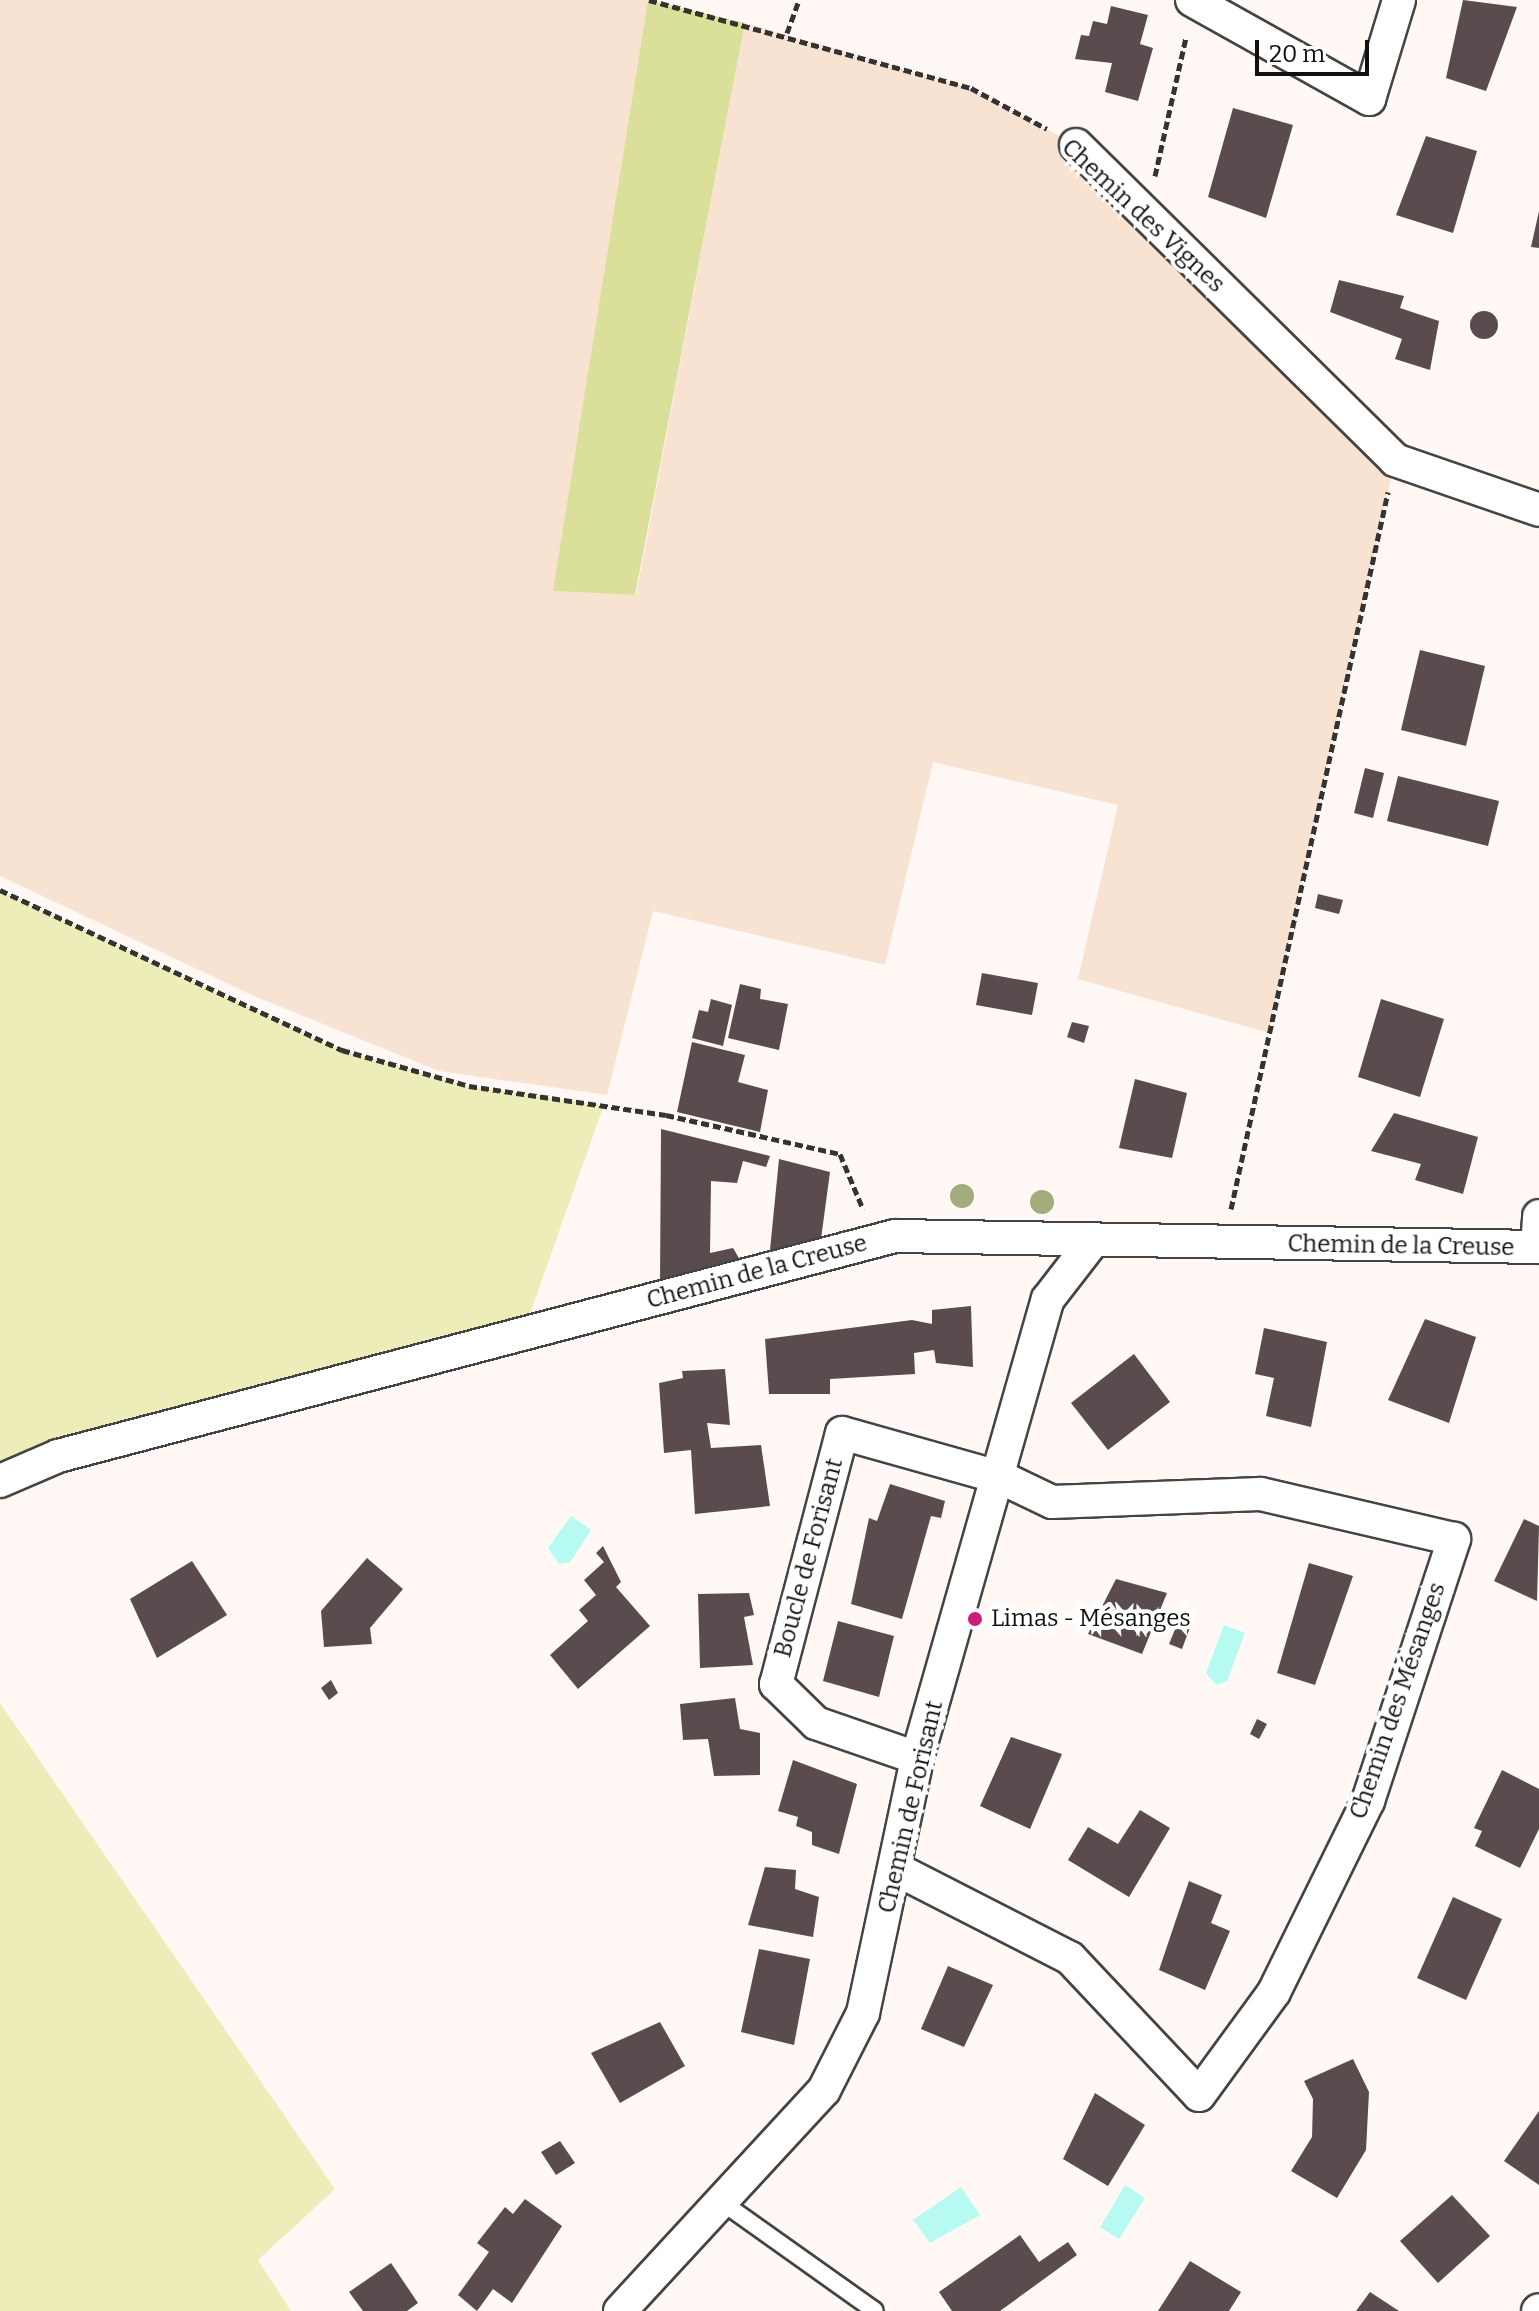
<!DOCTYPE html>
<meta charset="utf-8">
<style>
body{margin:0}
#map{position:relative;width:1539px;height:2311px;overflow:hidden;background:#fff8f5;font-family:Bitter,serif}
div>[style]{position:absolute}
[style*='--x']{left:calc(var(--x)*1px);top:calc(var(--y)*1px);width:calc(var(--w)*1px);rotate:calc(var(--a)*1deg)}
.farmland>*{inset:0;background:#f8e2d2}
.green>*{inset:0;background:#ededba}
.forest>*{inset:0;background:#dadf99}
.water>*{inset:0;background:#b6faf2}
.building>*{inset:0;background:#5a4c4e}
.round{border-radius:50%}
.path>*{height:5px;margin-top:-2.5px;transform-origin:0;background:repeating-linear-gradient(90deg,#333 0 8px,transparent 0 12px)}
.roads{filter:drop-shadow(2px 0 #444) drop-shadow(-2px 0 #444) drop-shadow(0 2px #444) drop-shadow(0 -2px #444)}
.service>*{height:16px;margin:-8px;padding:0 8px;transform-origin:8px;border-radius:8px;background:#fff}
.minor>*{height:32px;margin:-16px;padding:0 16px;transform-origin:16px;border-radius:16px;background:#fff}
.trees>*{width:24px;height:24px;margin:-12px;border-radius:50%;background:#a2ac7d}
.dots>*{width:22px;height:22px;translate:-50% -50%;box-sizing:border-box;border:4px solid #fff;border-radius:50%}
span{translate:-50% -50%;white-space:nowrap;text-align:center;line-height:1.15;-webkit-text-stroke:8px #fff;paint-order:stroke}
.street-label{font-size:24px;color:#111}
.poi-label{font-size:24px;color:#111}
.left{translate:0 -50%;text-align:left}
.scale{position:absolute;left:1255px;top:40px;width:114px;height:36px;box-sizing:border-box;border:4px solid #111;border-top:0;padding-left:10px;font-size:24px;line-height:28px;white-space:nowrap;color:#111;-webkit-text-stroke:6px #fff;paint-order:stroke}
</style>
<div id="map">
<div class="farmland">
<i style="clip-path:polygon(0 0,648px 0,554px 591px,636px 595px,745px 23px,971px 88px,1076px 145px,1395px 460px,1269px 1033px,1078px 979px,1118px 805px,933px 762px,885px 965px,653px 911px,607px 1095px,439px 1071px,254px 996px,0 876px)"></i>
</div>
<div class="green">
<i style="clip-path:polygon(0 890px,342px 1050px,469px 1086px,604px 1105px,521px 1339px,0 1481px)"></i>
<i style="clip-path:polygon(0 1703px,335px 2189px,258px 2260px,291px 2311px,0 2311px)"></i>
</div>
<div class="forest">
<i style="clip-path:polygon(648px 0,745px 23px,635px 595px,553px 591px)"></i>
</div>
<div class="water">
<i style="clip-path:polygon(571px 1516px,591px 1530px,570px 1562px,559px 1564px,548px 1548px)"></i>
<i style="clip-path:polygon(1224px 1625px,1245px 1633px,1227px 1681px,1216px 1685px,1206px 1673px)"></i>
<i style="clip-path:polygon(1125px 2185px,1145px 2198px,1119px 2239px,1100px 2227px)"></i>
<i style="clip-path:polygon(961px 2187px,980px 2215px,930px 2243px,913px 2220px)"></i>
</div>
<div class="building">
<i style="clip-path:polygon(1463px 0,1517px 7px,1486px 91px,1446px 78px)"></i>
<i style="clip-path:polygon(1111px 6px,1148px 15px,1140px 44px,1153px 48px,1138px 101px,1105px 92px,1112px 63px,1075px 59px,1081px 35px,1089px 36px,1093px 21px,1107px 24px)"></i>
<i style="clip-path:polygon(1233px 108px,1293px 125px,1266px 218px,1208px 197px)"></i>
<i style="clip-path:polygon(1426px 136px,1477px 151px,1453px 233px,1396px 215px)"></i>
<i style="clip-path:polygon(1539px 211px,1539px 248px,1531px 247px)"></i>
<i style="clip-path:polygon(1339px 280px,1404px 296px,1400px 308px,1439px 321px,1430px 370px,1395px 359px,1402px 339px,1330px 312px)"></i>
<i class="round" style="left:1470px;top:311px;width:28px;height:28px"></i>
<i style="clip-path:polygon(1420px 650px,1485px 666px,1466px 746px,1401px 730px)"></i>
<i style="clip-path:polygon(1365px 768px,1384px 773px,1373px 818px,1354px 813px)"></i>
<i style="clip-path:polygon(1398px 776px,1499px 801px,1488px 846px,1387px 821px)"></i>
<i style="clip-path:polygon(1318px 894px,1343px 900px,1339px 914px,1315px 908px)"></i>
<i style="clip-path:polygon(982px 973px,1038px 983px,1032px 1015px,976px 1005px)"></i>
<i style="clip-path:polygon(740px 984px,761px 989px,760px 999px,788px 1004px,779px 1050px,728px 1038px)"></i>
<i style="clip-path:polygon(711px 999px,732px 1005px,723px 1046px,692px 1038px,699px 1010px,708px 1012px)"></i>
<i style="clip-path:polygon(1381px 999px,1444px 1019px,1420px 1097px,1358px 1077px)"></i>
<i style="clip-path:polygon(1072px 1022px,1089px 1026px,1084px 1043px,1067px 1037px)"></i>
<i style="clip-path:polygon(692px 1042px,745px 1055px,738px 1082px,768px 1090px,760px 1132px,677px 1112px)"></i>
<i style="clip-path:polygon(1135px 1079px,1187px 1093px,1172px 1158px,1119px 1148px)"></i>
<i style="clip-path:polygon(1394px 1113px,1478px 1137px,1463px 1194px,1415px 1180px,1421px 1164px,1371px 1151px)"></i>
<i style="clip-path:polygon(661px 1129px,770px 1156px,766px 1167px,743px 1161px,737px 1183px,711px 1181px,710px 1253px,733px 1248px,740px 1260px,660px 1283px)"></i>
<i style="clip-path:polygon(779px 1159px,830px 1172px,821px 1239px,770px 1250px)"></i>
<i style="clip-path:polygon(971px 1306px,973px 1367px,936px 1363px,934px 1350px,914px 1353px,915px 1374px,830px 1379px,830px 1394px,769px 1394px,765px 1339px,912px 1320px,932px 1324px,932px 1310px)"></i>
<i style="clip-path:polygon(1425px 1319px,1476px 1337px,1449px 1423px,1388px 1400px)"></i>
<i style="clip-path:polygon(1264px 1328px,1327px 1342px,1311px 1427px,1266px 1416px,1274px 1378px,1255px 1374px)"></i>
<i style="clip-path:polygon(1134px 1354px,1170px 1402px,1108px 1450px,1071px 1403px)"></i>
<i style="clip-path:polygon(725px 1369px,730px 1425px,707px 1423px,711px 1448px,761px 1445px,770px 1506px,695px 1514px,691px 1450px,664px 1453px,659px 1383px,683px 1378px,682px 1371px)"></i>
<i style="clip-path:polygon(890px 1484px,945px 1501px,941px 1518px,931px 1516px,902px 1619px,851px 1604px,869px 1518px,877px 1521px)"></i>
<i style="clip-path:polygon(1524px 1519px,1539px 1526px,1537px 1601px,1494px 1581px)"></i>
<i style="clip-path:polygon(603px 1546px,621px 1582px,616px 1587px,650px 1626px,578px 1689px,550px 1655px,588px 1621px,579px 1610px,596px 1595px,584px 1580px,604px 1562px,596px 1553px)"></i>
<i style="clip-path:polygon(367px 1558px,403px 1589px,370px 1628px,372px 1644px,324px 1647px,321px 1611px)"></i>
<i style="clip-path:polygon(192px 1561px,227px 1615px,157px 1658px,130px 1599px)"></i>
<i style="clip-path:polygon(1309px 1563px,1353px 1576px,1315px 1685px,1277px 1673px)"></i>
<i style="clip-path:polygon(1116px 1579px,1167px 1593px,1142px 1654px,1088px 1634px)"></i>
<i style="clip-path:polygon(749px 1593px,754px 1615px,744px 1617px,753px 1665px,700px 1668px,698px 1594px)"></i>
<i style="clip-path:polygon(1180px 1617px,1192px 1622px,1182px 1649px,1169px 1644px)"></i>
<i style="clip-path:polygon(838px 1621px,894px 1636px,879px 1697px,823px 1681px)"></i>
<i style="clip-path:polygon(331px 1680px,338px 1693px,329px 1700px,321px 1688px)"></i>
<i style="clip-path:polygon(735px 1698px,740px 1729px,760px 1733px,760px 1775px,714px 1776px,708px 1739px,683px 1740px,680px 1704px)"></i>
<i style="clip-path:polygon(1257px 1719px,1267px 1724px,1259px 1739px,1250px 1734px)"></i>
<i style="clip-path:polygon(1011px 1737px,1062px 1754px,1030px 1829px,980px 1806px)"></i>
<i style="clip-path:polygon(793px 1760px,857px 1784px,839px 1854px,812px 1845px,812px 1832px,796px 1826px,798px 1817px,778px 1811px)"></i>
<i style="clip-path:polygon(1502px 1770px,1539px 1789px,1539px 1829px,1520px 1868px,1475px 1846px,1482px 1831px,1474px 1828px)"></i>
<i style="clip-path:polygon(1140px 1810px,1170px 1828px,1129px 1897px,1068px 1860px,1088px 1827px,1118px 1844px)"></i>
<i style="clip-path:polygon(765px 1867px,796px 1870px,795px 1889px,819px 1897px,813px 1937px,748px 1925px)"></i>
<i style="clip-path:polygon(1189px 1881px,1222px 1895px,1211px 1923px,1230px 1931px,1205px 1990px,1159px 1970px)"></i>
<i style="clip-path:polygon(1453px 1897px,1502px 1919px,1466px 2000px,1417px 1978px)"></i>
<i style="clip-path:polygon(759px 1949px,810px 1959px,794px 2045px,741px 2032px)"></i>
<i style="clip-path:polygon(948px 1966px,993px 1985px,964px 2047px,921px 2029px)"></i>
<i style="clip-path:polygon(660px 2022px,685px 2066px,620px 2103px,591px 2053px)"></i>
<i style="clip-path:polygon(1353px 2059px,1369px 2092px,1366px 2150px,1337px 2198px,1291px 2171px,1312px 2137px,1313px 2099px,1304px 2081px)"></i>
<i style="clip-path:polygon(1095px 2093px,1145px 2125px,1108px 2186px,1063px 2159px)"></i>
<i style="clip-path:polygon(1539px 2111px,1539px 2185px,1504px 2161px)"></i>
<i style="clip-path:polygon(560px 2141px,575px 2163px,556px 2175px,541px 2152px)"></i>
<i style="clip-path:polygon(1452px 2195px,1490px 2236px,1438px 2283px,1400px 2241px)"></i>
<i style="clip-path:polygon(525px 2199px,562px 2226px,512px 2303px,493px 2289px,477px 2311px,458px 2295px,489px 2252px,477px 2243px,505px 2207px,513px 2214px)"></i>
<i style="clip-path:polygon(1020px 2235px,1039px 2262px,1068px 2242px,1077px 2255px,1000px 2311px,952px 2311px,939px 2292px)"></i>
<i style="clip-path:polygon(1190px 2261px,1241px 2292px,1229px 2311px,1158px 2311px)"></i>
<i style="clip-path:polygon(391px 2263px,418px 2303px,407px 2311px,363px 2311px,349px 2292px)"></i>
<i style="clip-path:polygon(1370px 2292px,1399px 2311px,1356px 2311px)"></i>
</div>
<div class="path">
<i style="--x:649;--y:0;--w:334;--a:15.3"></i>
<i style="--x:971;--y:88;--w:86;--a:28.3"></i>
<i style="--x:787;--y:33;--w:35;--a:-70"></i>
<i style="--x:1155;--y:176;--w:142;--a:-77.4"></i>
<i style="--x:0;--y:890;--w:378;--a:25.1"></i>
<i style="--x:342;--y:1050;--w:132;--a:15.8"></i>
<i style="--x:469;--y:1086;--w:199;--a:8.4"></i>
<i style="--x:666;--y:1115;--w:178;--a:12.6"></i>
<i style="--x:840;--y:1154;--w:60;--a:67.3"></i>
<i style="--x:1231;--y:1209;--w:734;--a:-77.65"></i>
</div>
<div class="roads">
<div class="service">
<i style="--x:719;--y:2200;--w:191;--a:35.4"></i>
</div>
<div class="minor">
<i style="--x:1192;--y:0;--w:203;--a:29.2"></i>
<i style="--x:1369;--y:99;--w:103;--a:-73.1"></i>
<i style="--x:1076;--y:145;--w:448;--a:44.6"></i>
<i style="--x:1395;--y:460;--w:152;--a:19.1"></i>
<i style="--x:1537;--y:1247;--w:31;--a:-86"></i>
<i style="--x:0;--y:1481;--w:63;--a:-23.3"></i>
<i style="--x:58;--y:1456;--w:865;--a:-14.73"></i>
<i style="--x:895;--y:1236;--w:644;--a:0.98"></i>
<i style="--x:898;--y:1870;--w:193;--a:27.1"></i>
<i style="--x:1070;--y:1958;--w:188;--a:46.7"></i>
<i style="--x:1199;--y:2095;--w:127;--a:-53.9"></i>
<i style="--x:1274;--y:1992;--w:213;--a:-63.8"></i>
<i style="--x:1368;--y:1801;--w:276;--a:-71.8"></i>
<i style="--x:1454;--y:1539;--w:199;--a:-166.9"></i>
<i style="--x:1260;--y:1494;--w:208;--a:177.8"></i>
<i style="--x:1052;--y:1502;--w:55;--a:-154.4"></i>
<i style="--x:1002;--y:1478;--w:166;--a:-164.3"></i>
<i style="--x:842;--y:1433;--w:260;--a:104.7"></i>
<i style="--x:776;--y:1684;--w:56;--a:44.3"></i>
<i style="--x:816;--y:1723;--w:107;--a:19.1"></i>
<i style="--x:620;--y:2311;--w:301;--a:-47.3"></i>
<i style="--x:824;--y:2090;--w:86;--a:-63.1"></i>
<i style="--x:863;--y:2013;--w:261;--a:-78"></i>
<i style="--x:917;--y:1758;--w:477;--a:-74.1"></i>
<i style="--x:1048;--y:1299;--w:72;--a:-52.3"></i>
<i style="--x:1538;--y:2311;--w:1;--a:-45"></i>
</div>
</div>
<div class="trees">
<i style="left:962px;top:1196px"></i>
<i style="left:1042px;top:1202px"></i>
</div>
<div class="dots">
<i style="left:975px;top:1619px;background:#cb1e7a"></i>
</div>
<div class="street-label">
<span style="left:1143px;top:216px;rotate:43deg">Chemin des Vignes</span>
<span style="left:1401px;top:1246px;rotate:1deg">Chemin de la Creuse</span>
<span style="left:757px;top:1272px;rotate:-15deg">Chemin de la Creuse</span>
<span style="left:809px;top:1558px;rotate:-75deg">Boucle de Forisant</span>
<span style="left:1398px;top:1701px;rotate:-71deg">Chemin des Mésanges</span>
<span style="left:911px;top:1807px;rotate:-77deg">Chemin de Forisant</span>
</div>
<div class="poi-label">
<span class="left" style="left:991px;top:1619px">Limas - Mésanges</span>
</div>
<div class="scale">20 m</div>
</div>
